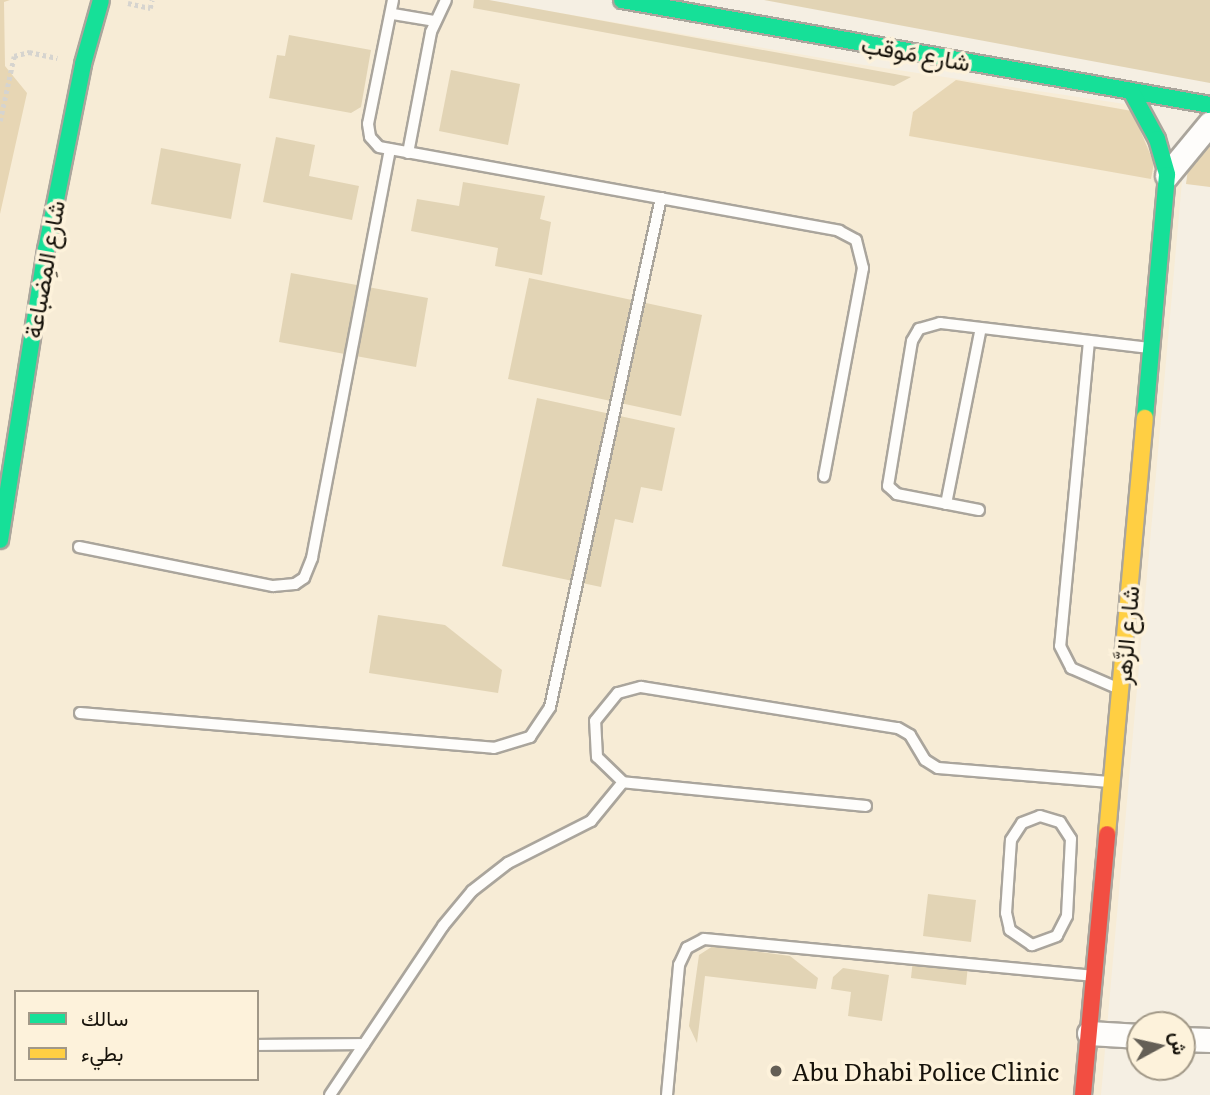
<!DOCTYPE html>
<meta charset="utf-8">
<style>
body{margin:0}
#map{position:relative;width:1210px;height:1095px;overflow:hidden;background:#f5efe3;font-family:Literata,Vazirmatn,serif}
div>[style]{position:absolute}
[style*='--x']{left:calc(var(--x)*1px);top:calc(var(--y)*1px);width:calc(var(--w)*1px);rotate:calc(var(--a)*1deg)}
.built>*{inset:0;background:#f7ecd6}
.green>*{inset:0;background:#e2d4b5}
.forest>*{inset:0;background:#e7d6b4}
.path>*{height:4.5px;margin-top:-2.25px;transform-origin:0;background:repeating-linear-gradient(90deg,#d6d4cf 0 3.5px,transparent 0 7px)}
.roads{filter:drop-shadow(2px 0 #aaa59c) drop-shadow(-2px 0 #aaa59c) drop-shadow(0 2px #aaa59c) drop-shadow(0 -2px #aaa59c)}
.lane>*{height:10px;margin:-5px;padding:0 5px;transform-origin:5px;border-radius:5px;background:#fefdfb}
.street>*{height:23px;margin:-11.5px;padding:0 11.5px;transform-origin:11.5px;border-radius:11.5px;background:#fefdfb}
.fast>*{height:16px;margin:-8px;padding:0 8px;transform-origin:8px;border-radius:8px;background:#16e098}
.slow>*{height:16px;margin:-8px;padding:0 8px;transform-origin:8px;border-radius:8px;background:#ffcf43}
.jam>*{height:16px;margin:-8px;padding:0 8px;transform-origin:8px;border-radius:8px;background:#f24e42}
.dots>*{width:19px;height:19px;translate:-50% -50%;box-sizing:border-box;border:4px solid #fdf2db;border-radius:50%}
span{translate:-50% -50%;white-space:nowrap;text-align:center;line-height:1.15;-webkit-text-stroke:7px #fdf2db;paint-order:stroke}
.street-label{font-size:24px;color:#16120a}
.poi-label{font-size:24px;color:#16120a}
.left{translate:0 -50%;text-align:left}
.legend{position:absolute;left:14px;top:990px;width:245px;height:91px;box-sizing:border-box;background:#fdf2db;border:2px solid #a19887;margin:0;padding:9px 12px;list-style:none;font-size:21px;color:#16120a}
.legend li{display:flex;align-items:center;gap:14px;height:35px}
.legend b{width:35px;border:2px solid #a19887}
.north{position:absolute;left:1126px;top:1011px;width:70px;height:70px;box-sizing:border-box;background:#fdf2db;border:2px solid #a19887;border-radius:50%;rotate:82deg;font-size:19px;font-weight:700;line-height:28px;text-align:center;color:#16120a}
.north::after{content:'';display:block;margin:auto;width:24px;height:32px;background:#645f56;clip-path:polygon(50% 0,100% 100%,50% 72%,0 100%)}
</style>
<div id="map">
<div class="built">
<i style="clip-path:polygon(evenodd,0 0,484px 0,851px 63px,1125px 104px,1182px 181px,1101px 1095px,0 1095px,0 0,16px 992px,257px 992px,257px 1079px,16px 1079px,16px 992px)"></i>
</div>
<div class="green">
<i style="clip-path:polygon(474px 0,489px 0,911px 77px,894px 86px,473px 8px)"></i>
<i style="clip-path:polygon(764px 0,1210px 0,1210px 83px)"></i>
<i style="clip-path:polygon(289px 35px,371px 50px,361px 107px,351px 113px,269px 98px,277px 55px,285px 56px)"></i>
<i style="clip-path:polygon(451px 70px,520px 84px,508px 145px,439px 131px)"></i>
<i style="clip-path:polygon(276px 137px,315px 145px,309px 176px,359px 186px,352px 220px,263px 202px)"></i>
<i style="clip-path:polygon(161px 148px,241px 164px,231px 219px,151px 204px)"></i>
<i style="clip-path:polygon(463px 182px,545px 196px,540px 219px,551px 222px,542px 275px,495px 266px,498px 248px,411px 231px,417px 199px,459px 206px)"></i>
<i style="clip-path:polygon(291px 273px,428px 298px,416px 367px,279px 342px)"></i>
<i style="clip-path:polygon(529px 278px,702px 315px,681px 416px,508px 379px)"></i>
<i style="clip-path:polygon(537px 398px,675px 428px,662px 491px,641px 487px,633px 523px,615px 519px,601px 587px,502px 566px)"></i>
<i style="clip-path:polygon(378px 615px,445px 625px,502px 670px,498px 693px,369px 673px)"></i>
<i style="clip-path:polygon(928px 894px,976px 900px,971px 942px,923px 936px)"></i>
<i style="clip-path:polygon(713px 946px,790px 956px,818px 978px,816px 989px,705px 976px,697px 1043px,689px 1026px,699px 955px)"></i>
<i style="clip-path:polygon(913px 959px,968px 965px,966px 985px,911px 978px)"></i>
<i style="clip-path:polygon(843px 968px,889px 975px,882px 1021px,848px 1016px,851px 992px,831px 989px,833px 977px)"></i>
</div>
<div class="forest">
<i style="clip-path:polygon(0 0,10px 0,4px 2px,5px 66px,27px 93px,0 214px)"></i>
<i style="clip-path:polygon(956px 80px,1132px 111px,1154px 163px,1151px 179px,909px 136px,913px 112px)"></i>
<i style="clip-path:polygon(1210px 139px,1210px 187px,1186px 184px,1188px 169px)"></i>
</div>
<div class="path">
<i style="--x:128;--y:3;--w:23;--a:13"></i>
<i style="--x:150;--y:8;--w:8;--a:-76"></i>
<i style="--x:0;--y:121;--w:66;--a:-77.8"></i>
<i style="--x:14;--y:56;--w:16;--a:-15"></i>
<i style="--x:29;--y:52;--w:29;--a:12"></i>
</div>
<div class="roads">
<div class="lane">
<i style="--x:393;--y:0;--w:126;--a:101.4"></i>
<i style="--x:368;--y:124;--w:13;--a:81"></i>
<i style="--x:370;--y:137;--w:13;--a:48"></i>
<i style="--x:379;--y:147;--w:468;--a:10.3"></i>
<i style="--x:839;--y:231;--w:19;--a:28"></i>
<i style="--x:856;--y:240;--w:29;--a:76"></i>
<i style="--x:863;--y:268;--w:212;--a:100.6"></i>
<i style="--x:393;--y:14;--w:43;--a:9.5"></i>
<i style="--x:408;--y:153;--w:123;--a:-79.2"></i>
<i style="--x:431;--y:32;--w:35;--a:-65"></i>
<i style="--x:1089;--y:341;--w:306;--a:95.4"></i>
<i style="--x:1060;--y:646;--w:25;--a:63"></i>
<i style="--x:1071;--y:668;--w:50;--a:23.5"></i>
<i style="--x:946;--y:504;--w:179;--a:-78.8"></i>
<i style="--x:979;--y:510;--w:84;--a:-169"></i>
<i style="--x:897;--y:494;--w:12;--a:-138"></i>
<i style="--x:888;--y:486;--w:147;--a:-80.6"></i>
<i style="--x:912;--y:341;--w:14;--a:-60"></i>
<i style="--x:919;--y:329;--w:22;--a:-16"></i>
<i style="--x:940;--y:323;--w:210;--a:6.8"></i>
<i style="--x:79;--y:547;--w:198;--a:11.4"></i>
<i style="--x:273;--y:586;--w:22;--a:-5"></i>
<i style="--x:295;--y:584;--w:11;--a:-34"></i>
<i style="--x:304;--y:578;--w:22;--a:-68"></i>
<i style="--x:312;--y:558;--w:416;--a:-79.2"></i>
<i style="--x:80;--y:713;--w:415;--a:4.8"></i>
<i style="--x:494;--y:748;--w:38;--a:-17"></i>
<i style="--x:530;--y:737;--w:36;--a:-56"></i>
<i style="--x:550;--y:707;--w:521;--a:-77.7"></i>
<i style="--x:866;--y:806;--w:244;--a:-174.4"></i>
<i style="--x:623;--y:782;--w:36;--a:-136"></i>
<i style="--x:597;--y:757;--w:36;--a:-93"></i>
<i style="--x:595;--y:721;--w:36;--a:-51"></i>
<i style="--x:618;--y:693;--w:24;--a:-15"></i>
<i style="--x:641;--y:687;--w:260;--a:9.1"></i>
<i style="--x:898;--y:728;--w:14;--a:30"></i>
<i style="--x:910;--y:735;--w:29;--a:59"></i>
<i style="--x:925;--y:760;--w:15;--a:32"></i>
<i style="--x:938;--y:768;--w:172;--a:4.7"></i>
<i style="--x:1040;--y:816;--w:21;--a:17"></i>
<i style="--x:1060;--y:822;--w:20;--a:57"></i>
<i style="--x:1071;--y:839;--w:77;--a:93"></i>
<i style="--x:1067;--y:916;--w:22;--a:117"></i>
<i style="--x:1057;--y:936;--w:27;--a:160"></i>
<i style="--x:1032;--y:945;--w:27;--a:-146"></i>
<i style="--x:1010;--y:930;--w:17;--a:-103"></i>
<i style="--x:1006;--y:913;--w:73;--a:-86.1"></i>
<i style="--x:1011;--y:840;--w:20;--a:-57"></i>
<i style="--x:1022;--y:823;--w:19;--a:-21"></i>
<i style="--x:257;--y:1045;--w:107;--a:-0.5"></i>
<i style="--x:330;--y:1095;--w:203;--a:-56.2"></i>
<i style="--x:443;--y:926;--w:45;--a:-50.4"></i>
<i style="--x:472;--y:891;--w:46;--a:-37.9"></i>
<i style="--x:508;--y:863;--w:93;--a:-26.8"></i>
<i style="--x:591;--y:821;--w:50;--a:-50.6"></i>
<i style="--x:667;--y:1095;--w:131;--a:-84.7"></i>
<i style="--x:679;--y:965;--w:19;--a:-65"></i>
<i style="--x:687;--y:948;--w:19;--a:-28"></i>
<i style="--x:704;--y:939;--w:390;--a:5.4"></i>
</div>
<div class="street">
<i style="--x:1167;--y:175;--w:67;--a:-50.4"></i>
<i style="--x:1089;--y:1033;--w:51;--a:3.4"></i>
<i style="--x:1182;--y:1039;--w:28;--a:2"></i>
</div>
<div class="fast">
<i style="--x:622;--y:0;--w:597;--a:10.12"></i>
<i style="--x:1131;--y:91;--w:55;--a:61.6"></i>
<i style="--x:1157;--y:139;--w:37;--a:74"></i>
<i style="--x:1167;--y:175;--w:244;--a:95.2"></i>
<i style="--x:0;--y:540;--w:294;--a:-81"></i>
<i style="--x:46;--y:250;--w:190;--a:-78.7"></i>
<i style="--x:83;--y:64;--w:66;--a:-74.3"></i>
</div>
<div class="slow">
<i style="--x:1107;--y:834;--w:418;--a:-84.8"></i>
</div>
<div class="jam">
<i style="--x:1083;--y:1095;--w:262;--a:-84.7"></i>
</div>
</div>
<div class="dots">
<i style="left:776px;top:1071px;background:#645f56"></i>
</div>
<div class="street-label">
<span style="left:916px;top:52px;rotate:10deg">شارع مَوقب</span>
<span style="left:43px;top:269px;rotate:-80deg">شارع المِضباعة</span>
<span style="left:1125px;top:635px;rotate:-85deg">شارع الزَّهر</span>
</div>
<div class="poi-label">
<span class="left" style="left:792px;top:1071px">Abu Dhabi Police Clinic</span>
</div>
<ul class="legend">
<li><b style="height:9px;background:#16e098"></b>سالك</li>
<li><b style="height:9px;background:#ffcf43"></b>بطيء</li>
</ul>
<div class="north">ش</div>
</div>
